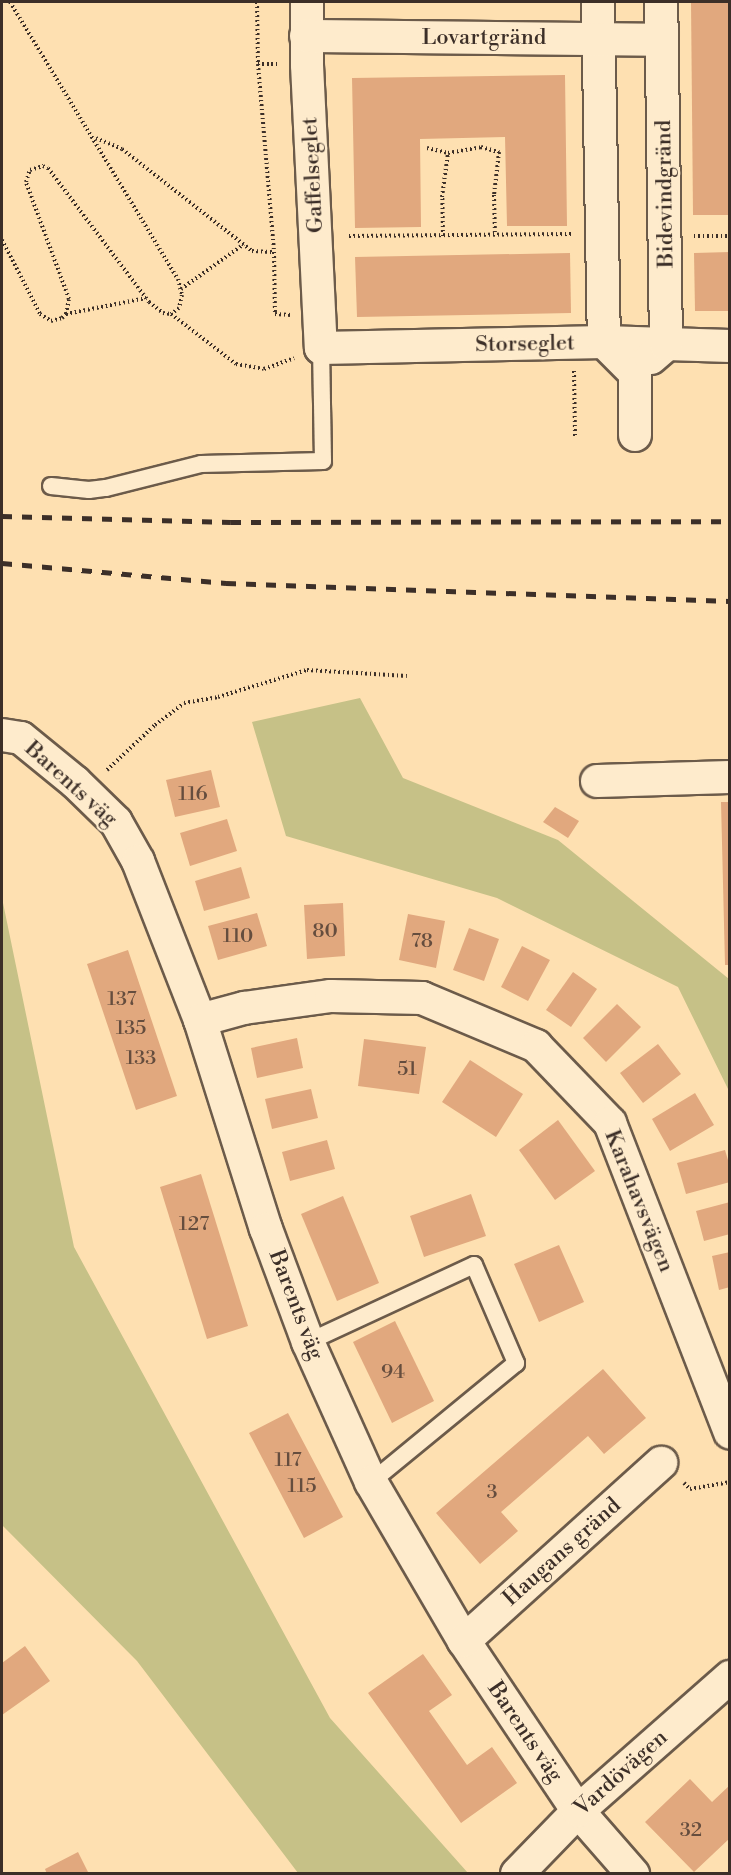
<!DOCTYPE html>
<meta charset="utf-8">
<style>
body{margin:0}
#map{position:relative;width:731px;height:1875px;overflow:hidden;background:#fee0b1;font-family:"Libre Bodoni",serif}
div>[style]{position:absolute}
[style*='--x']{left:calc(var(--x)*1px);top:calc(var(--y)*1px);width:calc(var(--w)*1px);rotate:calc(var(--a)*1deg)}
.green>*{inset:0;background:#c6c187}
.building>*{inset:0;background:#e1a87e}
.path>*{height:4px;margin-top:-2px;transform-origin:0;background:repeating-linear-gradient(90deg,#3c2f28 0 1.5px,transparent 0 4.5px)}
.roads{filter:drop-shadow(2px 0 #6c5b4a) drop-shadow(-2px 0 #6c5b4a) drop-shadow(0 2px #6c5b4a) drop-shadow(0 -2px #6c5b4a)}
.service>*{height:16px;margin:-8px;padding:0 8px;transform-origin:8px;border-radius:8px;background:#feebcc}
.minor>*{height:32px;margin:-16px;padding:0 16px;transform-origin:16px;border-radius:16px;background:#feebcc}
.rail>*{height:4.5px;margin-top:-2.25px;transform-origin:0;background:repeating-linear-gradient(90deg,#3c2f28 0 10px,transparent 0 20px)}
span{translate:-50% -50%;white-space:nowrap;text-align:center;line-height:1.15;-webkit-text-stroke:4.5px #feebcc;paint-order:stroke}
.number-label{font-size:20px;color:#654d3e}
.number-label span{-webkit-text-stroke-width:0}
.street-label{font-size:22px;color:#3c2f28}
.frame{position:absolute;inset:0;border:3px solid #3c2f28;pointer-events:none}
</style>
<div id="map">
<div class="green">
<i style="clip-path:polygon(360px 698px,403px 778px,558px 840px,729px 979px,729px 1091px,678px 987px,497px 898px,286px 836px,252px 722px)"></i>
<i style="clip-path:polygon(2px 898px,74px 1247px,330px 1718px,468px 1873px,298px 1873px,137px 1661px,2px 1525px)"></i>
</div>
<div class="building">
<i style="clip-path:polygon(691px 2px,730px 2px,730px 215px,693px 215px)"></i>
<i style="clip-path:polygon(565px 75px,567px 226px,507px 226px,505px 137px,420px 139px,421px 227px,355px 228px,352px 78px)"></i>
<i style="clip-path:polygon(730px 252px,730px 311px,695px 311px,694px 253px)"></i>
<i style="clip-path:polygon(570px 253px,571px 313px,357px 317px,355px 257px)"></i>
<i style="clip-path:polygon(211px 770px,220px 807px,175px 817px,166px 780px)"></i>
<i style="clip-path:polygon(721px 802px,730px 802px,730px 965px,725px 965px)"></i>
<i style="clip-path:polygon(555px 807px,579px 821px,568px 838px,543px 822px)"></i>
<i style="clip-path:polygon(227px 819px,237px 851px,190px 866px,180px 833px)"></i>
<i style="clip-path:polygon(241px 867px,250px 898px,204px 911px,195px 881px)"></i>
<i style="clip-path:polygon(343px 903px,345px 956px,307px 959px,304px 905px)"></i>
<i style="clip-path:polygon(257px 913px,267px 946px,218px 960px,208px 926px)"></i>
<i style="clip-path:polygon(408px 914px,445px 921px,436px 968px,399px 960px)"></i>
<i style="clip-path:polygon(469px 928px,499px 939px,484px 981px,453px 970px)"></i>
<i style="clip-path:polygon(522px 946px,550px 960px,528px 1001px,501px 987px)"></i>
<i style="clip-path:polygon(128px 950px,177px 1096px,136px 1110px,87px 964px)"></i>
<i style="clip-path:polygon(573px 972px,597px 989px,571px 1027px,546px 1010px)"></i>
<i style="clip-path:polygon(617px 1004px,641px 1027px,606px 1062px,583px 1038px)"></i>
<i style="clip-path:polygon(297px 1038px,303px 1068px,257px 1078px,251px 1048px)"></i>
<i style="clip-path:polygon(364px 1039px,426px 1047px,419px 1094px,358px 1086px)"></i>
<i style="clip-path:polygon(658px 1044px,681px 1074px,643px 1103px,620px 1073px)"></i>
<i style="clip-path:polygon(470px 1060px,523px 1094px,496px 1137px,442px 1102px)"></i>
<i style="clip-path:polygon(311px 1089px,318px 1118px,272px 1129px,265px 1099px)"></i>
<i style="clip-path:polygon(695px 1093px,714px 1125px,670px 1151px,652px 1119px)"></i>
<i style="clip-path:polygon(558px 1120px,595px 1171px,555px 1200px,519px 1150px)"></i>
<i style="clip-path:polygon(327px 1140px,335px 1169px,290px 1181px,282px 1152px)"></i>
<i style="clip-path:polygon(725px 1150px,730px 1167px,730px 1182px,686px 1194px,677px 1163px)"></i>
<i style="clip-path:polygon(201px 1174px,248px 1326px,207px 1339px,160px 1187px)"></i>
<i style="clip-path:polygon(471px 1194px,486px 1236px,424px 1257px,410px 1216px)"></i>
<i style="clip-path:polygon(343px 1196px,379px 1283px,337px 1301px,301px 1214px)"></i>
<i style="clip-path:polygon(730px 1202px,730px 1234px,704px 1241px,696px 1211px)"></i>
<i style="clip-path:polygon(559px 1245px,584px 1302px,539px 1322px,514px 1264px)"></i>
<i style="clip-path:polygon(730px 1252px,730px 1287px,719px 1290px,712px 1256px)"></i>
<i style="clip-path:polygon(395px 1321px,434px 1401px,392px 1423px,353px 1342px)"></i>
<i style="clip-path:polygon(603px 1369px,646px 1418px,604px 1454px,588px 1436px,501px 1512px,518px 1531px,480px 1564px,436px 1513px)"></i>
<i style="clip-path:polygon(288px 1413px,343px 1517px,304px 1538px,249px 1433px)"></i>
<i style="clip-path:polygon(25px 1646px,50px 1681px,2px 1715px,2px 1663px)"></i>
<i style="clip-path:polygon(423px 1654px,452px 1695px,429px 1711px,467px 1765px,492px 1747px,517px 1783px,461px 1823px,368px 1693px)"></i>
<i style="clip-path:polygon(690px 1779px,712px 1802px,730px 1785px,730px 1838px,694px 1872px,645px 1822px)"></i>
<i style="clip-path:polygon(78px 1852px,89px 1874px,47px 1874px,45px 1869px)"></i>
</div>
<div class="path">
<i style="--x:10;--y:2;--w:324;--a:58.8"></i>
<i style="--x:178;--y:279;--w:16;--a:76"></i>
<i style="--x:182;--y:295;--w:13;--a:103"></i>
<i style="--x:179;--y:308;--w:10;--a:143"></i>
<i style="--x:257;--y:2;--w:62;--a:89.1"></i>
<i style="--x:258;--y:64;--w:189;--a:85.1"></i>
<i style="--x:274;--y:252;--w:62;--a:89.1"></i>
<i style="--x:275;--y:314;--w:16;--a:4"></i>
<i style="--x:258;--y:64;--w:20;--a:0"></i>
<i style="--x:96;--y:138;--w:28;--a:23"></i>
<i style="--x:122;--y:149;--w:165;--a:38.1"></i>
<i style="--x:252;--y:251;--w:22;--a:3"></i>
<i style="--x:427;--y:148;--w:22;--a:13"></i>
<i style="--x:448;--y:153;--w:34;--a:-10"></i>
<i style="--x:481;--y:147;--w:19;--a:16"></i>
<i style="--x:499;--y:152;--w:43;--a:96.6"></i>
<i style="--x:494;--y:195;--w:40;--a:88.6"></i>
<i style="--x:349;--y:236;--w:224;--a:-0.5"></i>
<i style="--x:443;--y:236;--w:39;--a:-91"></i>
<i style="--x:442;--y:197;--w:44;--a:-82.2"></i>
<i style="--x:694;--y:236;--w:36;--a:0"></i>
<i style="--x:2;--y:240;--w:83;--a:62.8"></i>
<i style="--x:40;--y:314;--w:13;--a:32"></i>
<i style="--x:51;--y:321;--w:11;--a:-15"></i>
<i style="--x:62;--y:318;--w:6;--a:-45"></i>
<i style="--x:66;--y:314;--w:15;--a:-79"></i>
<i style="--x:69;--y:299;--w:125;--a:-110.2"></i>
<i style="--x:26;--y:182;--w:13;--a:-72"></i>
<i style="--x:30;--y:170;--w:14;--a:-17"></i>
<i style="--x:43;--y:166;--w:5;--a:22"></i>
<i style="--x:48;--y:168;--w:168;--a:53"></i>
<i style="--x:149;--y:302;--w:18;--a:38"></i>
<i style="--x:163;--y:313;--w:8;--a:7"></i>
<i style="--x:171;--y:314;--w:82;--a:37.6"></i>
<i style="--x:236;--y:364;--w:28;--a:10"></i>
<i style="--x:264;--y:369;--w:32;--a:-20"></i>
<i style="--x:181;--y:289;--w:77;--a:-35.5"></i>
<i style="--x:66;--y:314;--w:82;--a:-11.3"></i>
<i style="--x:574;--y:371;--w:65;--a:89.1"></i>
<i style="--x:107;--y:770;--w:66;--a:-43.2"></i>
<i style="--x:155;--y:725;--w:36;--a:-37"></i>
<i style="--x:184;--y:703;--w:35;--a:-10"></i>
<i style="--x:218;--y:697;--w:93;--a:-16.9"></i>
<i style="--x:307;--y:670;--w:100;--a:3.4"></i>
<i style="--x:684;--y:1483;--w:8;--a:45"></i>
<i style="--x:690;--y:1489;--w:41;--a:-9.9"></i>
</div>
<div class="roads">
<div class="service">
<i style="--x:51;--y:486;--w:38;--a:6"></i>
<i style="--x:89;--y:490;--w:17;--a:-7"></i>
<i style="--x:106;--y:488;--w:98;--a:-14.2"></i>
<i style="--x:201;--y:464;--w:122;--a:-1.4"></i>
<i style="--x:323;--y:461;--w:113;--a:-91"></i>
<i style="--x:308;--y:1342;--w:183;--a:-24.9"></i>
<i style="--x:474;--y:1265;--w:107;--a:66.8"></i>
<i style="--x:516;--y:1363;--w:188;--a:140.6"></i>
</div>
<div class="minor">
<i style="--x:307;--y:2;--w:63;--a:90"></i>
<i style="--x:307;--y:65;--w:283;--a:87.2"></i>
<i style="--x:321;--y:348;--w:283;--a:-1.2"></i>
<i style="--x:604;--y:342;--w:126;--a:1.8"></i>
<i style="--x:598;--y:2;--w:340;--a:89"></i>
<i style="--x:604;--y:342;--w:44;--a:45"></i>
<i style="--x:635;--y:373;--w:62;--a:90"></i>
<i style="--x:306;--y:36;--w:356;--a:0.6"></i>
<i style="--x:651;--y:358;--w:20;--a:-41"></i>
<i style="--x:666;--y:345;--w:343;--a:-90.8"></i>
<i style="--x:2;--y:735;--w:19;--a:9"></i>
<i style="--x:21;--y:738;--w:70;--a:39.2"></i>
<i style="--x:75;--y:782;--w:57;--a:44.3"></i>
<i style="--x:116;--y:822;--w:45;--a:60.6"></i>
<i style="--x:138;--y:861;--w:171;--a:68.7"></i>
<i style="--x:200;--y:1020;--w:219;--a:72.5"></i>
<i style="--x:266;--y:1229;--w:121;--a:69.6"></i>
<i style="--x:308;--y:1342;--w:154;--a:65.8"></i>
<i style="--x:371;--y:1482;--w:184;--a:59.7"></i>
<i style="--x:464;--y:1641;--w:205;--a:56.2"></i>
<i style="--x:578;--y:1811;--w:84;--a:48.9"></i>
<i style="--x:597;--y:781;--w:133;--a:-1.7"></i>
<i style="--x:200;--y:1020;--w:46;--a:-15.3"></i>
<i style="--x:244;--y:1008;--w:88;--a:-7.9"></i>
<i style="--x:331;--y:996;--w:91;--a:1.3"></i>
<i style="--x:422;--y:998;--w:124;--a:22.8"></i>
<i style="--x:536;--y:1046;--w:107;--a:46.1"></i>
<i style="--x:610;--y:1123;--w:332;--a:68.8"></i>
<i style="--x:464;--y:1641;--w:266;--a:-42.1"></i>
<i style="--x:517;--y:1874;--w:88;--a:-45.9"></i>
<i style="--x:578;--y:1811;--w:203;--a:-41.4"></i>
</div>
</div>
<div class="rail">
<i style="--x:2;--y:516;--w:229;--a:1.5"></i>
<i style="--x:231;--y:522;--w:499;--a:-0.1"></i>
<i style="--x:2;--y:563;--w:225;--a:5.1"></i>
<i style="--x:226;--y:583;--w:504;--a:2.05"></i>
</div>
<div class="number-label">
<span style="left:193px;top:794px">116</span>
<span style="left:325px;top:931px">80</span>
<span style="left:238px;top:936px">110</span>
<span style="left:422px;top:941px">78</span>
<span style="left:122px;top:999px">137</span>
<span style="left:131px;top:1028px">135</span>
<span style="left:141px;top:1058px">133</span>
<span style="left:407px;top:1069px">51</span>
<span style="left:194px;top:1224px">127</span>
<span style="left:393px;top:1372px">94</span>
<span style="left:288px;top:1460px">117</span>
<span style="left:302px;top:1486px">115</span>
<span style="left:492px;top:1492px">3</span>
<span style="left:691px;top:1830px">32</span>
</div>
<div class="street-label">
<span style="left:484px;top:38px">Lovartgränd</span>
<span style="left:313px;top:175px;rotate:-93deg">Gaffelseglet</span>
<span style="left:665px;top:194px;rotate:-91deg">Bidevindgränd</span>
<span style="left:525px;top:344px;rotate:-1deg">Storseglet</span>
<span style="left:71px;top:784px;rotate:42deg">Barents väg</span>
<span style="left:639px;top:1201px;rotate:68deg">Karahavsvägen</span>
<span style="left:296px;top:1305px;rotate:69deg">Barents väg</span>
<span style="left:562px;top:1552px;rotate:-42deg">Haugans gränd</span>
<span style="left:525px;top:1732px;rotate:56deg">Barents väg</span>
<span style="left:621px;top:1773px;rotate:-42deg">Vardövägen</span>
</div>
<div class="frame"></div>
</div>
